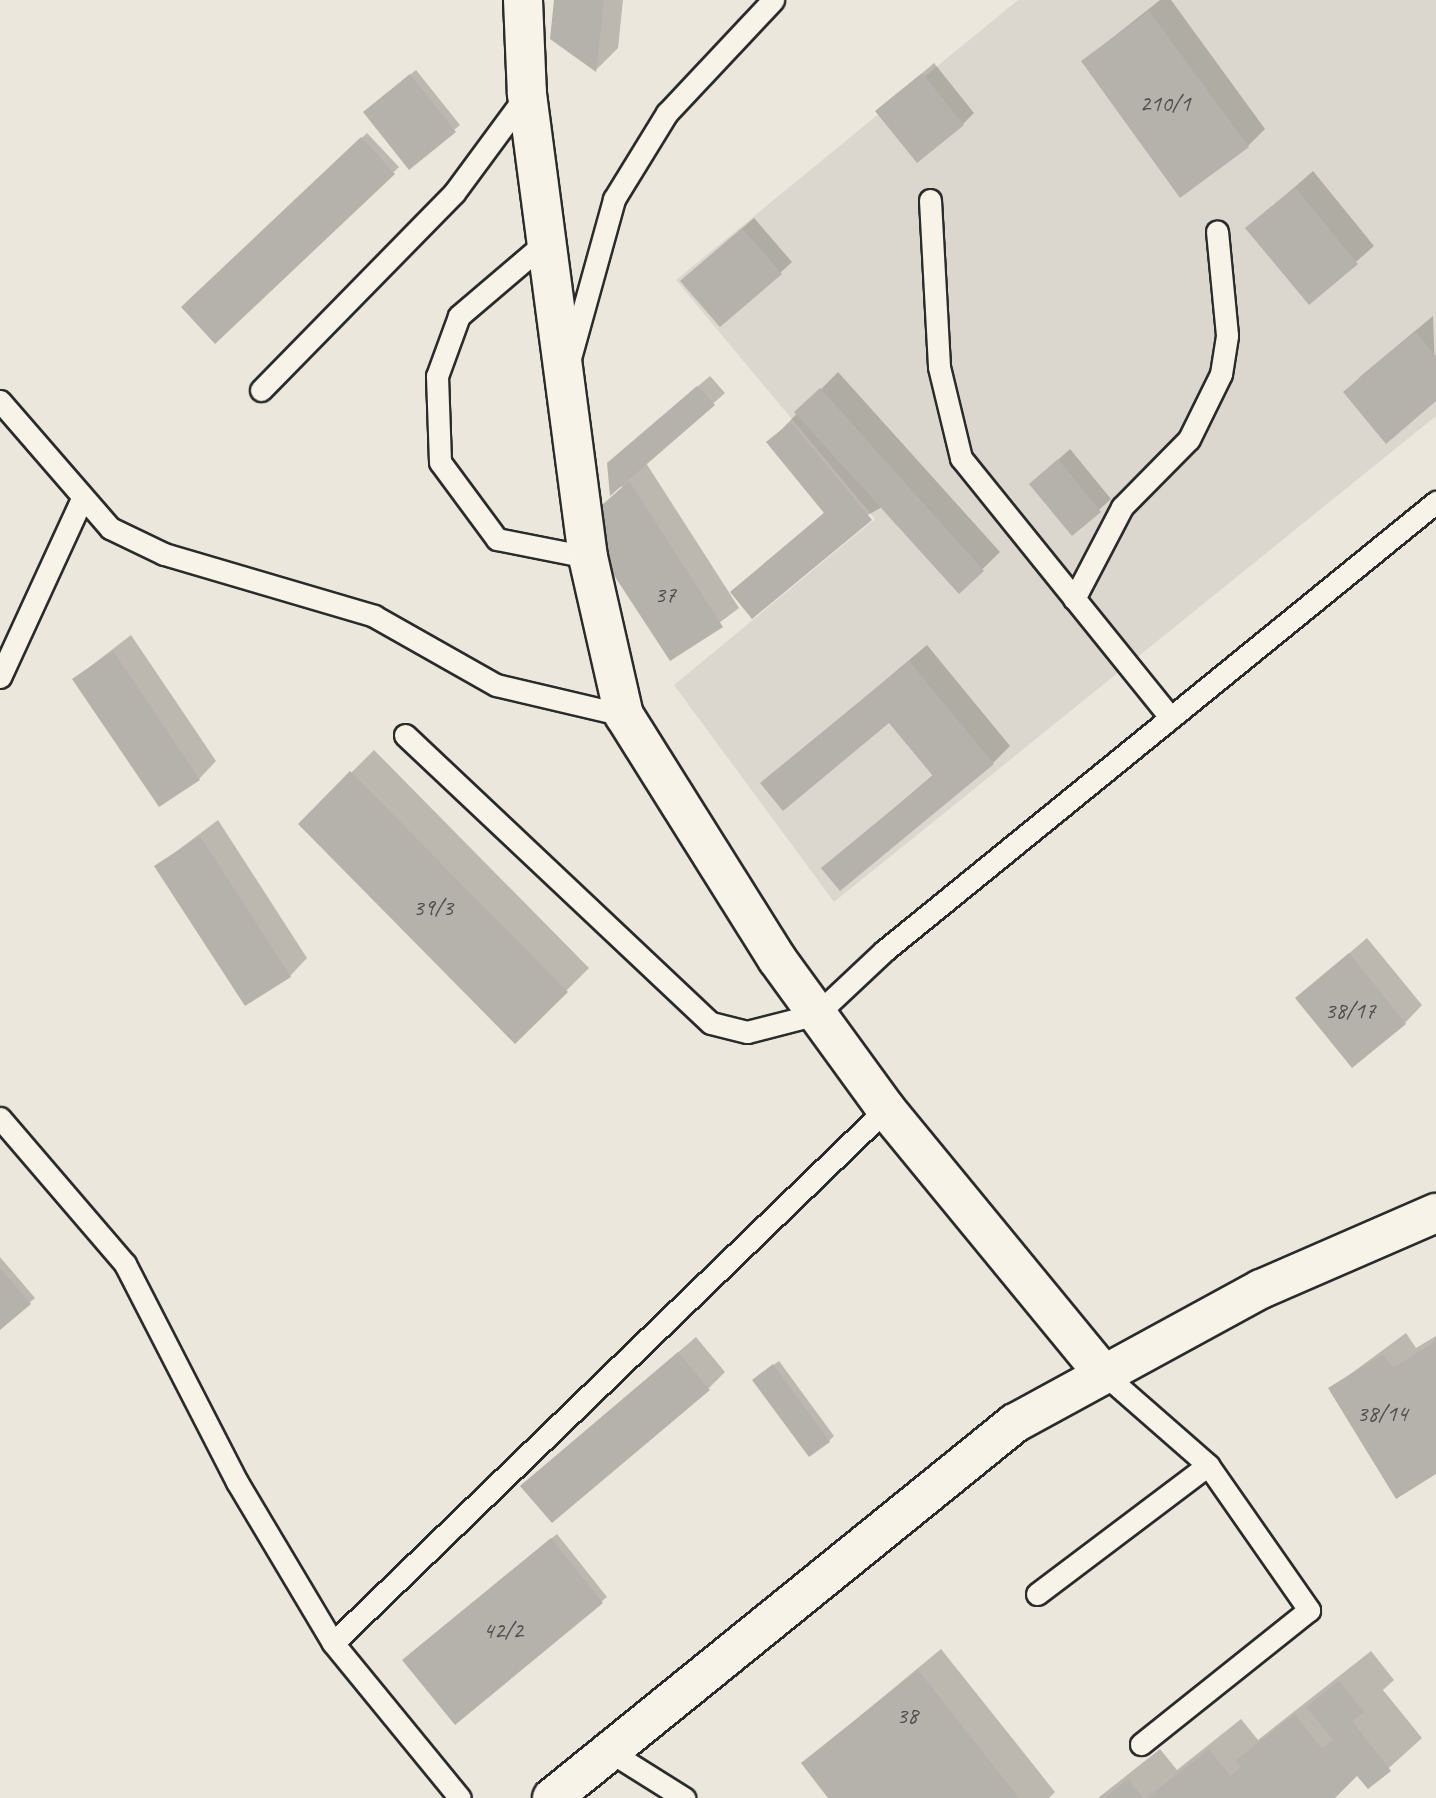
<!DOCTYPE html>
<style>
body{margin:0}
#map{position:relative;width:1436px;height:1798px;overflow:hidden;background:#ebe7dd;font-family:Caveat,sans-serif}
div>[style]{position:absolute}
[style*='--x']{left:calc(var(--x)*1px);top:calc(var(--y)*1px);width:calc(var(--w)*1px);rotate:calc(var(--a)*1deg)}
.built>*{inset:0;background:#dbd7ce}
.shadow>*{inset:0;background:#0003}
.building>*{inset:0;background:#b5b2ab}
.roads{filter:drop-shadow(2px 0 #2b2b2b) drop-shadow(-2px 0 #2b2b2b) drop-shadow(0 2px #2b2b2b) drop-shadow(0 -2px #2b2b2b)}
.service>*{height:21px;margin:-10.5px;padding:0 10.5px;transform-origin:10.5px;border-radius:10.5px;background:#f7f3e8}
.minor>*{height:38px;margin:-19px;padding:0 19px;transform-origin:19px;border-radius:19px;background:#f7f3e8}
.tertiary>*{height:38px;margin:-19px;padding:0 19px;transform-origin:19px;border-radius:19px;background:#f7f3e8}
span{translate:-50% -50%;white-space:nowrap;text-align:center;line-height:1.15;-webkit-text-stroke:5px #f7f3e8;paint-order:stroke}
.number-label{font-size:24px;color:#4e4d4b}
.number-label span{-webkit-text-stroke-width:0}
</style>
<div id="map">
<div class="built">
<i style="clip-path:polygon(1018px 0,1436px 0,1436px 416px,834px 902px,674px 685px,875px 519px,676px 280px)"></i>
</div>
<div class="shadow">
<i style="clip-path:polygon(555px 0,623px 0,618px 48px,596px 70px)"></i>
<i style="clip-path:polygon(1160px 0,1171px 0,1265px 129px,1248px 146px,1083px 61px)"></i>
<i style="clip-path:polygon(934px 63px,974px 113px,963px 124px,878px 111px)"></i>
<i style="clip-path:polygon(416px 70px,460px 125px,409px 167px,370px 107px)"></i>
<i style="clip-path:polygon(367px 133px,399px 167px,215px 342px,183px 307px)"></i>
<i style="clip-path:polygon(1313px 171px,1374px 246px,1309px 303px,1247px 229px)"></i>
<i style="clip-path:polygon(754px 218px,792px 262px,780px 273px,694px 270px)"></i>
<i style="clip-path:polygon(1433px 316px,1436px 399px,1345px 392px,1362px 375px)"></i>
<i style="clip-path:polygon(838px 372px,1000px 552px,959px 592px,882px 507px,732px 592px,825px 512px,769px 442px)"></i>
<i style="clip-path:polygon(710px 376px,725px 393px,646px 463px,739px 608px,671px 659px,621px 485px,621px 452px)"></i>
<i style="clip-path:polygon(1070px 449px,1111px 499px,1072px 534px,1031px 484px)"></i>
<i style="clip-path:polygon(131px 635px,216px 761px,199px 779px,74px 679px)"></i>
<i style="clip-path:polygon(927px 645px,1010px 746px,993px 763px,824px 868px,934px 774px,890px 720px,763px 783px)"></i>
<i style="clip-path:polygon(374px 750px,589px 968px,515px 1042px,300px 824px)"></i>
<i style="clip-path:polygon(218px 820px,307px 958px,290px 976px,157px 866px)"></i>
<i style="clip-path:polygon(1367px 938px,1422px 1005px,1405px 1023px,1297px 998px)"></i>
<i style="clip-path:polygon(0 1257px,35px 1298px,0 1328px)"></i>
<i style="clip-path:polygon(1406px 1333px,1416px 1348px,1436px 1336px,1436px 1472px,1330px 1389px)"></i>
<i style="clip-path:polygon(696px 1337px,725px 1372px,708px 1389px,523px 1486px)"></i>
<i style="clip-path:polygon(779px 1361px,834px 1436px,829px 1441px,760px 1375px)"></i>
<i style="clip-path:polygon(557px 1534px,607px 1597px,455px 1722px,409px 1655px)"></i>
<i style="clip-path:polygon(941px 1649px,1055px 1792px,1049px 1798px,831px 1798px,803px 1763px)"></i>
<i style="clip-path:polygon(1371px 1651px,1394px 1680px,1383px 1690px,1422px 1738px,1368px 1787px,1357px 1773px,1328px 1798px,1098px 1798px,1160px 1749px,1177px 1770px,1241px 1719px,1258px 1740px)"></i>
</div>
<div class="building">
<i style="clip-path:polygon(554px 0,604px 0,596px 72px,550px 39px)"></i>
<i style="clip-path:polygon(1149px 11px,1249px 147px,1180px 198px,1081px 61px)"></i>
<i style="clip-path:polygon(922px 73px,964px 125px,917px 163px,875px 111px)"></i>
<i style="clip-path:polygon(410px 74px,456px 132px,409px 170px,363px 112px)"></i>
<i style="clip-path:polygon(361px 137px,395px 174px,215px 344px,181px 307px)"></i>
<i style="clip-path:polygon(1295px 187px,1358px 264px,1309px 305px,1245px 228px)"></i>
<i style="clip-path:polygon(742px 228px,782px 274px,720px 327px,680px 281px)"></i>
<i style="clip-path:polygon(1415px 331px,1436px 356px,1436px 401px,1386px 444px,1343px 392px)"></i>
<i style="clip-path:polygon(697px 386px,715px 405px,610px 496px,607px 463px)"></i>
<i style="clip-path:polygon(820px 388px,984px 571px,959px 594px,794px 412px)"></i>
<i style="clip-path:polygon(791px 422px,872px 520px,752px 619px,730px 592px,824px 513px,766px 442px)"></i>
<i style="clip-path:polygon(1058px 459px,1101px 512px,1072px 536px,1029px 484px)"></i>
<i style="clip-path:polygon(629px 481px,723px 627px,670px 661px,606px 563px,602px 505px)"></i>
<i style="clip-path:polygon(113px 651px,200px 780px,159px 807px,72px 679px)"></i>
<i style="clip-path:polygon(909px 661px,994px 764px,840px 891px,821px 868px,933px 776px,889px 723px,783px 811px,760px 783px)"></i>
<i style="clip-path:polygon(350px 771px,568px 992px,515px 1044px,298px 824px)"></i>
<i style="clip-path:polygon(200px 836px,291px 977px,245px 1006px,154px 866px)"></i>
<i style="clip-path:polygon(1349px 953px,1406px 1024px,1352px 1068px,1295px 998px)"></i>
<i style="clip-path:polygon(0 1268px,31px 1304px,0 1330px)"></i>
<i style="clip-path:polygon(1436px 1341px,1436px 1474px,1396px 1499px,1328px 1388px,1383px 1354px,1393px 1368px)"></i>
<i style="clip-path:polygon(678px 1352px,710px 1390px,552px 1523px,520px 1486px)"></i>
<i style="clip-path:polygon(773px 1364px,830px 1442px,809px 1457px,752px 1380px)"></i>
<i style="clip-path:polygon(551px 1538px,603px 1603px,455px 1725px,402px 1660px)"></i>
<i style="clip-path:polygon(918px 1670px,1019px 1798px,828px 1798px,801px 1763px)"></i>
<i style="clip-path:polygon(1339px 1681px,1364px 1712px,1352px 1721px,1391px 1771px,1368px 1789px,1357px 1776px,1335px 1798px,1147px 1798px,1209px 1749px,1230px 1776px,1241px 1767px,1236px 1760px,1295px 1714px,1322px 1749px,1333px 1740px,1306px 1707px)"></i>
<i style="clip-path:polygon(1128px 1779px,1143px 1798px,1104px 1798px)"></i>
</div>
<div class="roads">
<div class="service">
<i style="--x:930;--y:200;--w:167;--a:86.9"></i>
<i style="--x:939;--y:367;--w:94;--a:76.4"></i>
<i style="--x:961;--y:458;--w:334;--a:51.1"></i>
<i style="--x:547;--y:241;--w:116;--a:139.6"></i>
<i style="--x:459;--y:316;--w:64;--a:110.1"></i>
<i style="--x:437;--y:376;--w:86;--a:88"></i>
<i style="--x:440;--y:462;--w:96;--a:53.5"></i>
<i style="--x:497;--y:539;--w:93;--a:11.2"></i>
<i style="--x:570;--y:358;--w:165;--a:-74.5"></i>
<i style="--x:614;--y:199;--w:101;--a:-58.4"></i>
<i style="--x:667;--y:113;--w:155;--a:-46.8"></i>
<i style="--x:261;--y:390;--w:276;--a:-45.6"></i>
<i style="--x:454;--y:193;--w:123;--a:-53.6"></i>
<i style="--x:0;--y:401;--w:168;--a:49.1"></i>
<i style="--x:110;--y:528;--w:60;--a:25.7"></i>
<i style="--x:164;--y:554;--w:219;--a:16.4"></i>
<i style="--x:374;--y:616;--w:140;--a:29.5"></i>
<i style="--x:496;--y:685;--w:131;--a:13.2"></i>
<i style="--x:1074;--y:599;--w:104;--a:-62.4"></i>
<i style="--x:1122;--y:507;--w:95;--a:-45.4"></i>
<i style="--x:1189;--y:439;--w:72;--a:-63.8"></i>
<i style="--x:1221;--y:374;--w:39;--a:-81"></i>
<i style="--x:1227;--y:335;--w:104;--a:-95.5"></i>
<i style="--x:0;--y:677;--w:194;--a:-65.3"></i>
<i style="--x:405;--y:735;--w:420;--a:43.3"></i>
<i style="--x:711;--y:1023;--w:37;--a:14"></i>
<i style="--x:747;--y:1032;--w:72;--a:-14.4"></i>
<i style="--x:817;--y:1014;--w:92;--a:-43.2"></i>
<i style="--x:884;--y:951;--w:712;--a:-39.13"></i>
<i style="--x:0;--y:1118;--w:192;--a:49.4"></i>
<i style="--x:125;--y:1264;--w:245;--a:62.8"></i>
<i style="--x:237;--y:1482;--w:187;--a:59.2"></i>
<i style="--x:333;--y:1643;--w:200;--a:50.7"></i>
<i style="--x:1103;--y:1373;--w:140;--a:41.2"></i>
<i style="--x:1208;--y:1465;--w:177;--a:55.1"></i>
<i style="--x:1309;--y:1610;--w:215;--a:141.4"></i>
<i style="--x:1037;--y:1594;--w:214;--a:-37"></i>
<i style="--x:333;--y:1643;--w:769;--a:-44"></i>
<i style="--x:609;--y:1751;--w:89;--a:32.1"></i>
</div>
<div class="minor">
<i style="--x:523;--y:0;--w:94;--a:87.6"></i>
<i style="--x:527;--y:94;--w:467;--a:82.5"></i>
<i style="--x:588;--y:557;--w:162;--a:77.2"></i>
<i style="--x:624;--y:715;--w:288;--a:57.9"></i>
<i style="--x:777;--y:959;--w:185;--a:54"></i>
<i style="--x:886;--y:1109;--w:342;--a:50.6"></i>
</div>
<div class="tertiary">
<i style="--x:552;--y:1798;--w:596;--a:-39.01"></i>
<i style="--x:1015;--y:1423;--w:280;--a:-28.6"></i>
<i style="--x:1261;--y:1289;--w:191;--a:-23.5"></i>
</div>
</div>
<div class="number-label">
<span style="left:1165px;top:104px">210/1</span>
<span style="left:665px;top:595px">37</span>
<span style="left:433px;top:908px">39/3</span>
<span style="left:1350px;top:1011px">38/17</span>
<span style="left:1382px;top:1414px">38/14</span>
<span style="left:503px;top:1631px">42/2</span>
<span style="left:907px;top:1716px">38</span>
</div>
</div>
